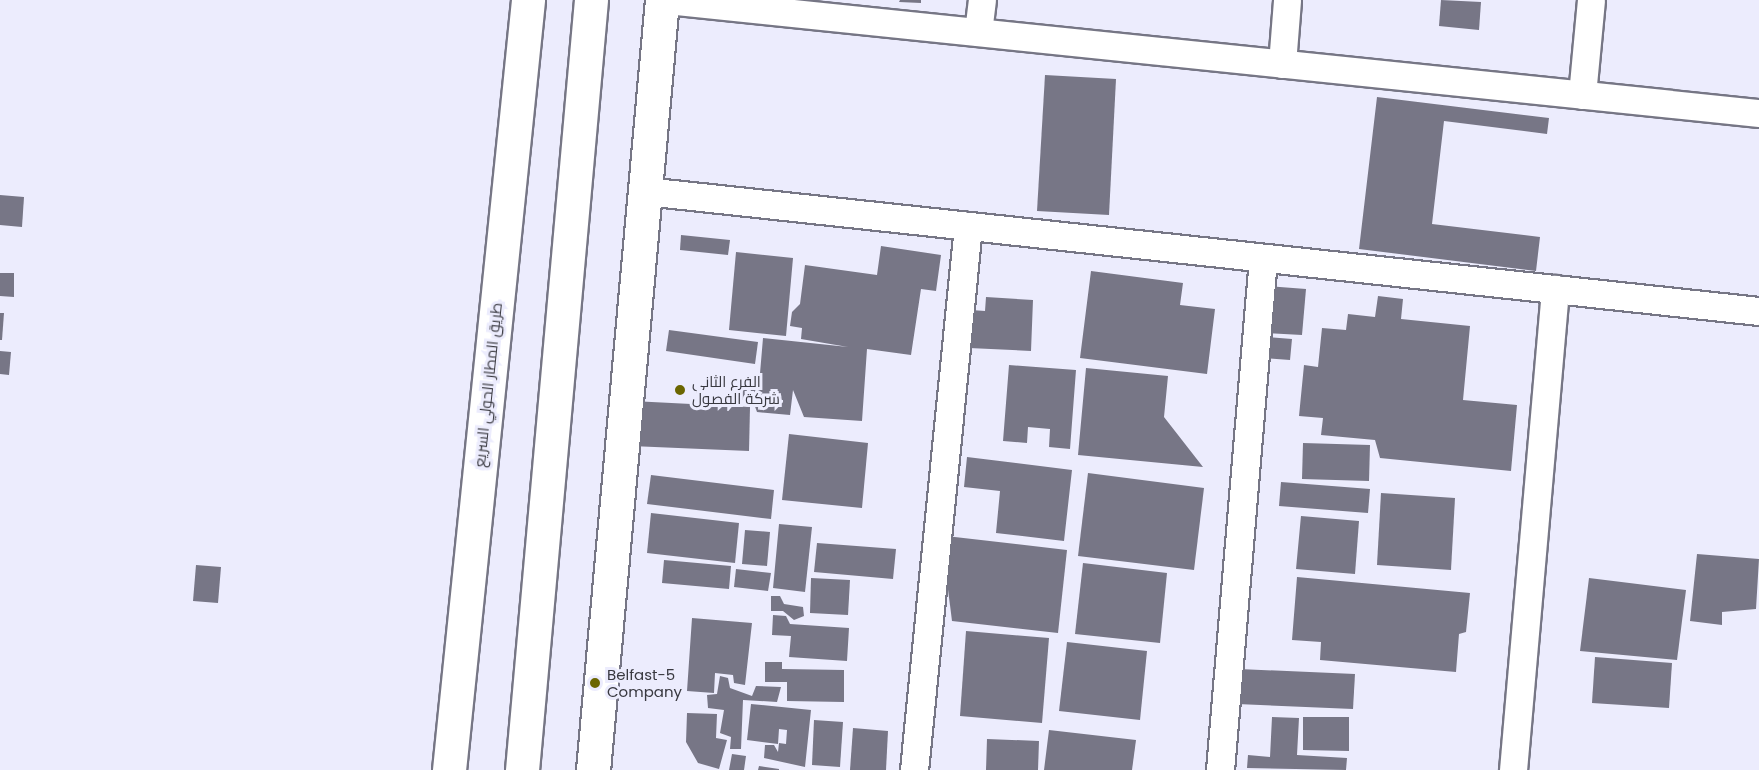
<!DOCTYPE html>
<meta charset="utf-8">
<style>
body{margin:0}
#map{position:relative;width:1759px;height:770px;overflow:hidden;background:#ececfd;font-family:Poppins,Cairo,sans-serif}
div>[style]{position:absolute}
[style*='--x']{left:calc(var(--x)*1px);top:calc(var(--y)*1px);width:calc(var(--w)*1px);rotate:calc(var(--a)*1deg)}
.building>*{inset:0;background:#777686}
.roads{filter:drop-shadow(2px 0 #767685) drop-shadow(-2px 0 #767685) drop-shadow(0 2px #767685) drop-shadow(0 -2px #767685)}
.minor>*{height:27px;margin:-13.5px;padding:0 13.5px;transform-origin:13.5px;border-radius:13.5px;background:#fff}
.tertiary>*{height:33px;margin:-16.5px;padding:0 16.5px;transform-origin:16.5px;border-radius:16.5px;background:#fff}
.trunk>*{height:33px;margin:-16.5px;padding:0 16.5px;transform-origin:16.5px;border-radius:16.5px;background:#fff}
.dots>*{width:16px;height:16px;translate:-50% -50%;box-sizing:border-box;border:3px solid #ececfd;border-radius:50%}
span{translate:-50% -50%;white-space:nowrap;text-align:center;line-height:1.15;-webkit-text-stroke:6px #ececfd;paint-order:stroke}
.poi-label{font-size:15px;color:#393940}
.left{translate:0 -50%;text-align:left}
.street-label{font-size:15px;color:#393940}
</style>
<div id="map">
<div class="building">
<i style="clip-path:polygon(900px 0,921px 0,921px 3px,899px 2px)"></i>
<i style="clip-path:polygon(1441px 0,1481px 2px,1479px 30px,1439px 26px)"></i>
<i style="clip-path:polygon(1045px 75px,1116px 79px,1109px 215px,1037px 211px)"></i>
<i style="clip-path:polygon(1377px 97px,1549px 118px,1547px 134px,1444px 121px,1432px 224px,1540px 237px,1536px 271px,1359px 249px)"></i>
<i style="clip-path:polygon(0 195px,24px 197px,22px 227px,0 225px)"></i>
<i style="clip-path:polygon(681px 235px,730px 240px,728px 255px,680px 250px)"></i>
<i style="clip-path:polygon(881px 246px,941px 255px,936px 291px,921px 289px,911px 355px,867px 349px,862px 421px,804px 417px,793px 390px,790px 415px,757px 412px,753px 401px,735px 399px,737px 383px,759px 385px,763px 338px,848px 347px,801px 339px,802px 328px,790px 326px,792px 312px,800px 304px,805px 265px,877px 275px)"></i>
<i style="clip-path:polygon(736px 252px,793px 258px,786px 336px,729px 330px)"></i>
<i style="clip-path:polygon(1091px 271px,1183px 283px,1180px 305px,1215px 309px,1207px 374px,1080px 358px)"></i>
<i style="clip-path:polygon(0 273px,14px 273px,14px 297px,0 296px)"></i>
<i style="clip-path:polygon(1267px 286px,1306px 289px,1302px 335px,1263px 333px)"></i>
<i style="clip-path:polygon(1378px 296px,1403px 299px,1401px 319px,1470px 326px,1463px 400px,1517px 405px,1511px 471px,1380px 458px,1375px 440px,1321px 435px,1323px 418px,1299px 416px,1304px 365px,1318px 367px,1322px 328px,1346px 330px,1348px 314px,1375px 317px)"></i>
<i style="clip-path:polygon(986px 297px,1033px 300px,1031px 351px,969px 348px,971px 310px,985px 311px)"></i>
<i style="clip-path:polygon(0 313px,4px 313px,2px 340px,0 340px)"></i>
<i style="clip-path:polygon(669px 330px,758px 342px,755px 364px,666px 351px)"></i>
<i style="clip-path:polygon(1265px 337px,1292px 339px,1290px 360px,1264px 358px)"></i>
<i style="clip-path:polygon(0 351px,11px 352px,9px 375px,0 374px)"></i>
<i style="clip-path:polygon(1009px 365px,1076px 370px,1070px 449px,1049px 447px,1050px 429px,1028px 427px,1027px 443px,1003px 441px)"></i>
<i style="clip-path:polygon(1086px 368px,1168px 376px,1164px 417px,1203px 467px,1078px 455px)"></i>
<i style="clip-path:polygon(632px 401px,750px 407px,749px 451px,631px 446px)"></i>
<i style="clip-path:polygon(789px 434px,868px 443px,862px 508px,782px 500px)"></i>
<i style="clip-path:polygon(1303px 443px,1370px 445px,1369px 481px,1302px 479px)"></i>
<i style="clip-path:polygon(967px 457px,1072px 470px,1064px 541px,996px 533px,1000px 491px,964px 487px)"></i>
<i style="clip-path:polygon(1088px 473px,1204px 488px,1194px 570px,1078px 556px)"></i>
<i style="clip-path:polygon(651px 475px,774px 490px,771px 519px,647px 504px)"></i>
<i style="clip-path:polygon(1281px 482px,1370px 489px,1368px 513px,1279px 506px)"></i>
<i style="clip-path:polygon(1381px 493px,1455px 498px,1451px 570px,1377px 565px)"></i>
<i style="clip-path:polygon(651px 513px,739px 523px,735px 563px,647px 553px)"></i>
<i style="clip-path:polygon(1301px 516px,1359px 521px,1355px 574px,1296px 569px)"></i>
<i style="clip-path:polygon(779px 524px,812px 527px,805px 592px,773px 588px)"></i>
<i style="clip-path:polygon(745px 530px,770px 532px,767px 566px,742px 564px)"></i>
<i style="clip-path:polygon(946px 536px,1067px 550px,1058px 633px,952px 621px,944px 558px)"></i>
<i style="clip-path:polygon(817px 543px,896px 549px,893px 579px,814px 572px)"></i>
<i style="clip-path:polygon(1697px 554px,1759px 559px,1756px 609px,1722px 612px,1722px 625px,1690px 621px)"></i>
<i style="clip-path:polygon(664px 560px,731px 566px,729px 589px,662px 583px)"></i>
<i style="clip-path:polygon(1083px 563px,1167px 573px,1160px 643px,1075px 634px)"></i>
<i style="clip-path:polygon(196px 565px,221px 567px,218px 603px,193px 601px)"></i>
<i style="clip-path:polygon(736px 569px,771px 573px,768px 591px,734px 587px)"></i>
<i style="clip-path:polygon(1297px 577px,1470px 593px,1466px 632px,1459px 634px,1456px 672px,1320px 660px,1321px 642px,1292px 640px)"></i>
<i style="clip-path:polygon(811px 578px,850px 580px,848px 615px,810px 613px)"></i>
<i style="clip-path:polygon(1589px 578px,1686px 590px,1677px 660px,1580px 651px)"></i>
<i style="clip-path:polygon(771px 596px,780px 596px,784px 604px,803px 607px,804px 616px,794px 620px,783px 611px,771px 611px)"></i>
<i style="clip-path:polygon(773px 615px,786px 616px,790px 624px,849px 628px,847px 661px,789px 657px,791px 636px,772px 635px)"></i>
<i style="clip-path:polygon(692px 618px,752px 623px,745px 685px,734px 683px,733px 675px,715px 673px,714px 693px,687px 691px)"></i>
<i style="clip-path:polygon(966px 631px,1049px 638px,1042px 723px,960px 716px)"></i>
<i style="clip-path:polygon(1067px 642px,1147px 651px,1140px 720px,1059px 711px)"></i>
<i style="clip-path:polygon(1595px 657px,1672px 663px,1669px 708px,1592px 703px)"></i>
<i style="clip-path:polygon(765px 662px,782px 662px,782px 669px,844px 670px,844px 702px,787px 701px,787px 682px,765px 682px)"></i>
<i style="clip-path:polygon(1239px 669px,1355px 674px,1353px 709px,1237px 704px)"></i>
<i style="clip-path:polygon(720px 676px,728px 678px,730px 688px,752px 696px,756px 686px,781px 687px,777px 702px,743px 700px,741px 749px,730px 749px,731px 737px,720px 733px,724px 710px,708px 708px,707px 695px,717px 694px)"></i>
<i style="clip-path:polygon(751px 704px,811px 710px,805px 767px,764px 758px,765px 745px,774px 745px,778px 752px,779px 743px,786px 744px,787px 730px,779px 729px,778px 744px,747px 740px)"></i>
<i style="clip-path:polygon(687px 713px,717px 714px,716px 738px,727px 740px,719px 769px,698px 763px,686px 742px)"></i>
<i style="clip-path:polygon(1272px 717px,1299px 718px,1297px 755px,1347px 758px,1346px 770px,1247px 768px,1248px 755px,1270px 757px)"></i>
<i style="clip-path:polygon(1303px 717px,1349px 717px,1349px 751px,1303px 750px)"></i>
<i style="clip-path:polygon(814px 720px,843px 722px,840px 767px,812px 765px)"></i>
<i style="clip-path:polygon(853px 728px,888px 731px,886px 770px,850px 770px)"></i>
<i style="clip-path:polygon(1049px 730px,1136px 740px,1132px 770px,1044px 770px)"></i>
<i style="clip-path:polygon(987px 739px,1039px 741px,1038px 770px,986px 770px)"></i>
<i style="clip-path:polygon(732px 754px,746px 756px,744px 770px,729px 770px)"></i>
<i style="clip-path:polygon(759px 766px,779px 769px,779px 770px,758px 770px)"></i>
</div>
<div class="roads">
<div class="minor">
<i style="--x:667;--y:0;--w:1098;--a:5.91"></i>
<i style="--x:978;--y:32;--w:32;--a:-83"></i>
<i style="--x:1282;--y:64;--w:64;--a:-85.5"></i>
<i style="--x:1582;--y:95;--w:95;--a:-84.6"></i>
<i style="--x:645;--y:191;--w:1120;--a:6.15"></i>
<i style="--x:914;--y:770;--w:547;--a:-84.33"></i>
<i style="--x:1220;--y:770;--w:514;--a:-85.2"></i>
<i style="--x:1513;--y:770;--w:483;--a:-85"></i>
</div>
<div class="tertiary">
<i style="--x:593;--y:770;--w:773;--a:-84.88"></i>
</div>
<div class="trunk">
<i style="--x:449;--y:770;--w:774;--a:-84.14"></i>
<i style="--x:522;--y:770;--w:773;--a:-84.88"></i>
</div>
</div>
<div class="dots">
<i style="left:680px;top:390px;background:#6b6600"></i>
<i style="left:595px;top:683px;background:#6b6600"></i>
</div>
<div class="poi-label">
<span class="left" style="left:692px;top:390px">الفرع الثاني<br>شركة الفصول</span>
<span class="left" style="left:607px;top:683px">Belfast-5<br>Company</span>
</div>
<div class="street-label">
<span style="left:488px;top:385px;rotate:-84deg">طريق المطار الحولي السريع</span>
</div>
</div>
